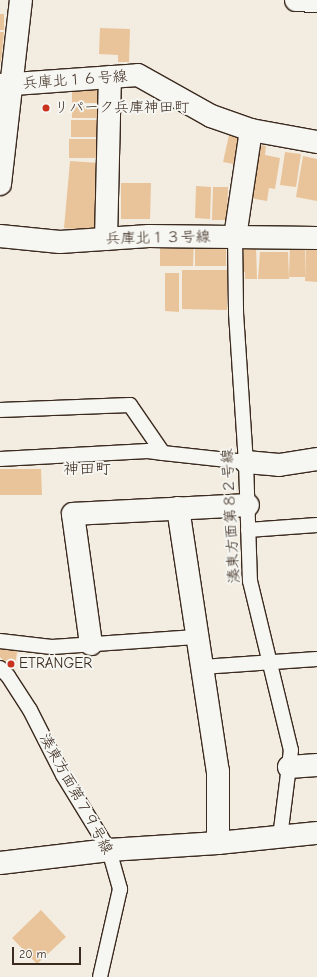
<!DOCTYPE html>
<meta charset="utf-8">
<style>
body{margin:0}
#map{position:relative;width:317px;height:977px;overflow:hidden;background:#f3ece0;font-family:"Comic Neue","Klee One",sans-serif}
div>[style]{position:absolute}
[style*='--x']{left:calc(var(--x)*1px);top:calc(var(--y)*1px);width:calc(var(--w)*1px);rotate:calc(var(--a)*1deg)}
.building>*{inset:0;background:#e9c49a}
.roads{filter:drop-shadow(1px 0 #3b2a1e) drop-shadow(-1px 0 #3b2a1e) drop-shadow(0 1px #3b2a1e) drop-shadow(0 -1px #3b2a1e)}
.service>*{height:14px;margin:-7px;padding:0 7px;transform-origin:7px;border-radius:7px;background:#f6f6f2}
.minor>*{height:22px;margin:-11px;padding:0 11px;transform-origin:11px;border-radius:11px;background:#f6f6f2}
.tertiary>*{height:22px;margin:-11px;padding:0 11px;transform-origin:11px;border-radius:11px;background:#f6f6f2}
.dots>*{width:11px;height:11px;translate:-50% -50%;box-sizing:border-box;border:2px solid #f6f6f2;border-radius:50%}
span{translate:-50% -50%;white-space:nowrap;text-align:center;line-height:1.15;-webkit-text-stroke:4px #f6f6f2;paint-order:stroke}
.street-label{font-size:15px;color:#3b2a1e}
.poi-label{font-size:15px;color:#3b2a1e}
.left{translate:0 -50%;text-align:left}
.neighbourhood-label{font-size:16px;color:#3b2a1e}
.scale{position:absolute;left:12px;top:947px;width:69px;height:18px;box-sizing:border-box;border:2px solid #3b2a1e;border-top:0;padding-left:5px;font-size:12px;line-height:14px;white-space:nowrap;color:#3b2a1e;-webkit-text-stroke:3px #f6f6f2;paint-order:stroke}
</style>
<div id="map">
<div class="building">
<i style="clip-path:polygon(0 14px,4px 14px,4px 30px,0 30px)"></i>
<i style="clip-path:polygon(100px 28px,130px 29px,129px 62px,118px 62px,118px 55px,99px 54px)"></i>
<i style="clip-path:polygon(0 32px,4px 32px,1px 62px,0 62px)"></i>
<i style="clip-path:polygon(102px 88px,103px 103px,72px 103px,72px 90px)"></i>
<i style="clip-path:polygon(72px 106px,97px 106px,97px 118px,72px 118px)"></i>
<i style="clip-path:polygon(71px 120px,98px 120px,98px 137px,71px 137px)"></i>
<i style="clip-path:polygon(229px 135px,244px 137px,239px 165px,223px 162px)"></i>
<i style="clip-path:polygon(69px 139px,96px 139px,96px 158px,69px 158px)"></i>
<i style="clip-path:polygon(253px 144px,266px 146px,265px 155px,280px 158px,275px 189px,269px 188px,267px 201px,245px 197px)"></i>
<i style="clip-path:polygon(285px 152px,301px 154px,296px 187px,280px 185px)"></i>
<i style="clip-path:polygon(303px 156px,317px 159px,317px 201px,296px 197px)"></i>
<i style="clip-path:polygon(70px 161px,99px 163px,95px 220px,99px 220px,98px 231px,64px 228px)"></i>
<i style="clip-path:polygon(121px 183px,151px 183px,150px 219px,121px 219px)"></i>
<i style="clip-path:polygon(196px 186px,211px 187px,210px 219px,195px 218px)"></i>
<i style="clip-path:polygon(213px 187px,228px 187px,227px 220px,212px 220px)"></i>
<i style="clip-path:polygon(160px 241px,194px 241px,193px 266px,160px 266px)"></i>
<i style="clip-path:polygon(306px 244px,317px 245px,317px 282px,305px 281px)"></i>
<i style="clip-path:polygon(195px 245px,226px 246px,226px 266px,195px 266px)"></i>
<i style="clip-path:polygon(290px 246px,305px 246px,305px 277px,289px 277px)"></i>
<i style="clip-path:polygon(240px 247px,256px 247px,257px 279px,245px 279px,245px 272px,241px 272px)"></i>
<i style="clip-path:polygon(260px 252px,288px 252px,289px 279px,258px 279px)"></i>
<i style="clip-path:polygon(182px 270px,227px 270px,227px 310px,182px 309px)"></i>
<i style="clip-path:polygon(165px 273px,179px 273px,179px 312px,165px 311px)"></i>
<i style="clip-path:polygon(0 469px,41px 469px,42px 495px,0 495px)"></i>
<i style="clip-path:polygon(0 644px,18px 647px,14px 671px,0 657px)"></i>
<i style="clip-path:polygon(41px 910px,66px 937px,37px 964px,12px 938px)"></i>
</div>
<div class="roads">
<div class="service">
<i style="--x:235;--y:237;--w:76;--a:89.2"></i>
<i style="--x:236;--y:313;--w:149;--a:86.2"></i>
<i style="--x:246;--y:462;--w:119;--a:88.1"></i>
<i style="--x:250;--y:581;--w:174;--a:76.4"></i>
<i style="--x:291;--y:750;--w:88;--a:97.2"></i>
<i style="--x:0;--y:410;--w:130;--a:-2.2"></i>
<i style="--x:130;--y:405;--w:58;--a:55.5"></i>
<i style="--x:163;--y:453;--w:83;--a:6.2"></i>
<i style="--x:0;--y:459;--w:148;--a:-3.1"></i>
<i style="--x:148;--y:451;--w:15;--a:8"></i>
<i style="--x:248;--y:530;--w:69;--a:-4.1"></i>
<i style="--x:0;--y:641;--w:52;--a:6.6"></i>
<i style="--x:52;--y:647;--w:144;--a:-4"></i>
<i style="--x:202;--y:667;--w:115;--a:-4"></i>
<i style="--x:0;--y:668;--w:11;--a:45"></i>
<i style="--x:8;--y:676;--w:40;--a:57.1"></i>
<i style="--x:30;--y:710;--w:73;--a:63.1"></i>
<i style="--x:63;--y:775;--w:88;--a:58.5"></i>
<i style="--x:109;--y:850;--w:41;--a:74.2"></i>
<i style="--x:120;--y:889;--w:90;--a:102.8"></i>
</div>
<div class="minor">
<i style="--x:0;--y:85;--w:138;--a:-4.1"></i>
<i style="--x:138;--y:75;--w:84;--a:29.3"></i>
<i style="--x:211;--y:116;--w:42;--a:19.3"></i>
<i style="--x:251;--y:130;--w:67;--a:10.3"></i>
<i style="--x:0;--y:184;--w:185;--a:-83.5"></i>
<i style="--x:0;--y:236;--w:60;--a:5.7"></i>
<i style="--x:60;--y:242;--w:89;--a:-3.9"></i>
<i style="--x:149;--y:236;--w:168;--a:0.7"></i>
<i style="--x:235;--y:237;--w:108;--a:-81.5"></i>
<i style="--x:106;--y:239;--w:162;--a:-88.6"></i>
<i style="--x:246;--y:462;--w:33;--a:5"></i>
<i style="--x:279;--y:465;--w:38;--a:-9"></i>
<i style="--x:178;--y:508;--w:266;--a:81.4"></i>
<i style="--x:218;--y:771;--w:72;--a:90"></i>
<i style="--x:91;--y:644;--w:131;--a:-97.9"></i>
<i style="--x:73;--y:514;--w:175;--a:-2.9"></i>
<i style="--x:289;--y:767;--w:28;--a:-4"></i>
<i style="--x:0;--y:863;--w:110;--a:-6.8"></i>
<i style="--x:109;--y:850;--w:109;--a:-3.7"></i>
<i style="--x:218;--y:843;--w:100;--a:-5.8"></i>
</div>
<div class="tertiary">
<i style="--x:296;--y:0;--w:21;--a:3"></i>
</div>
</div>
<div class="dots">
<i style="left:46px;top:108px;background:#c8321e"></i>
<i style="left:11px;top:664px;background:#c8321e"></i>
</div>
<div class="street-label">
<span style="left:75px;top:80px;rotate:-4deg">兵庫北１６号線</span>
<span style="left:158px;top:238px;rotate:-1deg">兵庫北１３号線</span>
<span style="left:231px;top:516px;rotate:-93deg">湊東方面第８２号線</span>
<span style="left:76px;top:794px;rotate:61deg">湊東方面第７９号線</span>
</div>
<div class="poi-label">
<span class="left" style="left:54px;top:108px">リパーク兵庫神田町</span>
<span class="left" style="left:19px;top:664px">ETRANGER</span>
</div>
<div class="neighbourhood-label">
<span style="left:87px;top:469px">神田町</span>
</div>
<div class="scale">20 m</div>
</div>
